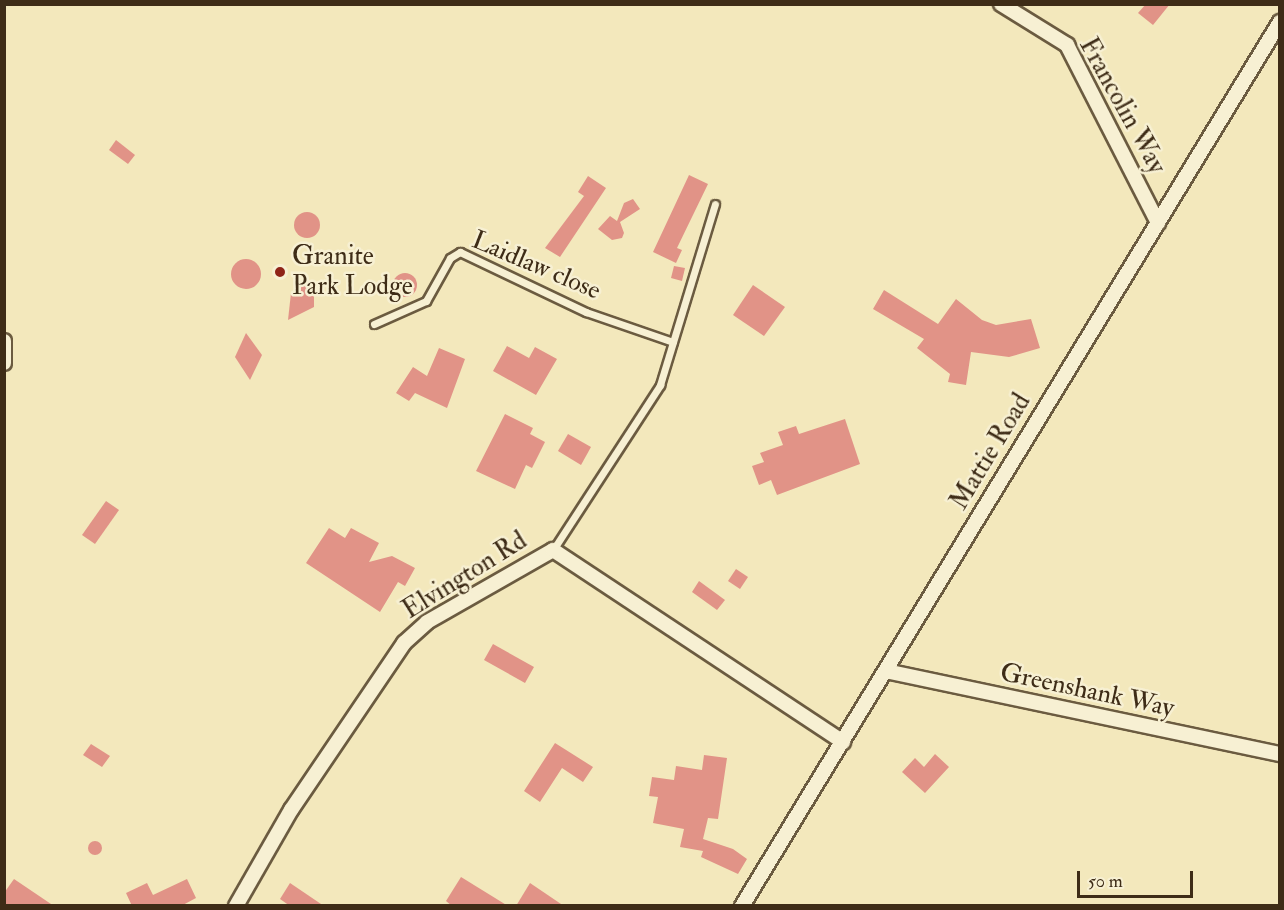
<!DOCTYPE html>
<style>
body{margin:0}
#map{position:relative;width:1284px;height:910px;overflow:hidden;background:#f3e8bc;font-family:"IM FELL Double Pica",serif}
div>[style]{position:absolute}
[style*='--x']{left:calc(var(--x)*1px);top:calc(var(--y)*1px);width:calc(var(--w)*1px);rotate:calc(var(--a)*1deg)}
.building>*{inset:0;background:#e19387}
.round{border-radius:50%}
.roads{filter:drop-shadow(2px 0 #6b5b40) drop-shadow(-2px 0 #6b5b40) drop-shadow(0 2px #6b5b40) drop-shadow(0 -2px #6b5b40)}
.lane>*{height:7px;margin:-3.5px;padding:0 3.5px;transform-origin:3.5px;border-radius:3.5px;background:#f7f0d3}
.street>*{height:14px;margin:-7px;padding:0 7px;transform-origin:7px;border-radius:7px;background:#f7f0d3}
.dots>*{width:16px;height:16px;translate:-50% -50%;box-sizing:border-box;border:3px solid #f7f0d3;border-radius:50%}
span{translate:-50% -50%;white-space:nowrap;text-align:center;line-height:1.15;-webkit-text-stroke:5px #f7f0d3;paint-order:stroke}
.street-label{font-size:26px;color:#3e2c17}
.poi-label{font-size:26px;color:#3e2c17}
.left{translate:0 -50%;text-align:left}
.frame{position:absolute;inset:0;border:6px solid #3e2c17;pointer-events:none}
.scale{position:absolute;left:1077px;top:871px;width:116px;height:27px;box-sizing:border-box;border:3px solid #3e2c17;border-top:0;padding-left:8px;font-size:18px;line-height:21px;white-space:nowrap;color:#3e2c17;-webkit-text-stroke:4px #f7f0d3;paint-order:stroke}
</style>
<div id="map">
<div class="building">
<i style="clip-path:polygon(1146px 4px,1170px 4px,1153px 25px,1138px 13px)"></i>
<i style="clip-path:polygon(116px 140px,135px 155px,128px 164px,109px 150px)"></i>
<i style="clip-path:polygon(689px 175px,708px 184px,677px 248px,682px 250px,676px 263px,653px 252px)"></i>
<i style="clip-path:polygon(588px 176px,606px 188px,560px 257px,545px 248px,584px 196px,578px 192px)"></i>
<i style="clip-path:polygon(633px 199px,640px 209px,620px 222px,624px 233px,622px 238px,612px 240px,598px 229px,610px 216px,617px 221px,624px 203px)"></i>
<i class="round" style="left:294px;top:212px;width:26px;height:26px"></i>
<i class="round" style="left:231px;top:259px;width:30px;height:30px"></i>
<i style="clip-path:polygon(674px 266px,685px 268px,682px 281px,671px 278px)"></i>
<i class="round" style="left:393px;top:273px;width:24px;height:24px"></i>
<i style="clip-path:polygon(314px 280px,314px 307px,288px 320px,291px 293px)"></i>
<i style="clip-path:polygon(753px 285px,785px 307px,764px 336px,733px 315px)"></i>
<i style="clip-path:polygon(884px 290px,938px 324px,956px 299px,982px 320px,996px 325px,1031px 319px,1040px 348px,1009px 357px,971px 352px,966px 385px,948px 382px,950px 374px,917px 348px,924px 339px,873px 309px)"></i>
<i style="clip-path:polygon(246px 333px,262px 355px,250px 380px,235px 357px)"></i>
<i style="clip-path:polygon(507px 346px,529px 358px,535px 347px,557px 359px,536px 395px,493px 371px)"></i>
<i style="clip-path:polygon(439px 348px,465px 359px,447px 408px,415px 393px,409px 401px,396px 393px,413px 367px,427px 376px)"></i>
<i style="clip-path:polygon(505px 414px,533px 428px,530px 434px,545px 442px,532px 468px,526px 465px,515px 489px,476px 471px)"></i>
<i style="clip-path:polygon(845px 419px,860px 464px,777px 495px,771px 480px,759px 485px,752px 466px,764px 462px,760px 453px,783px 445px,778px 432px,796px 426px,799px 434px)"></i>
<i style="clip-path:polygon(568px 434px,591px 447px,581px 465px,558px 451px)"></i>
<i style="clip-path:polygon(106px 501px,119px 510px,95px 544px,82px 535px)"></i>
<i style="clip-path:polygon(329px 528px,345px 538px,351px 528px,379px 543px,369px 562px,392px 556px,415px 568px,405px 586px,398px 582px,380px 612px,306px 563px)"></i>
<i style="clip-path:polygon(736px 569px,748px 577px,740px 589px,728px 581px)"></i>
<i style="clip-path:polygon(699px 581px,725px 600px,717px 610px,692px 592px)"></i>
<i style="clip-path:polygon(493px 644px,534px 667px,525px 683px,484px 660px)"></i>
<i style="clip-path:polygon(555px 743px,593px 767px,583px 782px,562px 768px,540px 802px,524px 791px)"></i>
<i style="clip-path:polygon(91px 744px,110px 756px,102px 767px,83px 755px)"></i>
<i style="clip-path:polygon(935px 754px,949px 767px,925px 793px,902px 772px,915px 758px,924px 767px)"></i>
<i style="clip-path:polygon(704px 755px,727px 758px,718px 819px,708px 818px,703px 839px,733px 849px,747px 859px,738px 874px,701px 857px,703px 851px,680px 847px,684px 829px,653px 823px,658px 797px,649px 796px,652px 777px,674px 780px,676px 766px,702px 770px)"></i>
<i class="round" style="left:88px;top:841px;width:14px;height:14px"></i>
<i style="clip-path:polygon(461px 877px,508px 906px,452px 906px,446px 901px)"></i>
<i style="clip-path:polygon(14px 879px,54px 906px,4px 906px,4px 893px)"></i>
<i style="clip-path:polygon(187px 879px,196px 898px,181px 906px,132px 906px,126px 893px,147px 883px,153px 895px)"></i>
<i style="clip-path:polygon(290px 883px,324px 906px,290px 906px,280px 899px)"></i>
<i style="clip-path:polygon(530px 883px,564px 906px,516px 906px)"></i>
</div>
<div class="roads">
<div class="lane">
<i style="--x:374;--y:324;--w:57;--a:-23.9"></i>
<i style="--x:426;--y:301;--w:49;--a:-60.8"></i>
<i style="--x:450;--y:258;--w:12;--a:-31"></i>
<i style="--x:460;--y:252;--w:140;--a:25.5"></i>
<i style="--x:586;--y:312;--w:92;--a:19"></i>
<i style="--x:553;--y:550;--w:197;--a:-57"></i>
<i style="--x:660;--y:385;--w:189;--a:-73.1"></i>
</div>
<div class="street">
<i style="--x:1001;--y:4;--w:78;--a:31.8"></i>
<i style="--x:1067;--y:45;--w:200;--a:62.9"></i>
<i style="--x:4;--y:341;--w:22;--a:90"></i>
<i style="--x:886;--y:671;--w:403;--a:11.9"></i>
<i style="--x:236;--y:906;--w:111;--a:-60.2"></i>
<i style="--x:291;--y:810;--w:202;--a:-55.9"></i>
<i style="--x:404;--y:643;--w:31;--a:-42"></i>
<i style="--x:427;--y:622;--w:145;--a:-29.7"></i>
<i style="--x:553;--y:550;--w:348;--a:33.5"></i>
<i style="--x:742;--y:906;--w:1035;--a:-58.68"></i>
</div>
</div>
<div class="dots">
<i style="left:280px;top:272px;background:#8f2418"></i>
</div>
<div class="street-label">
<span style="left:1122px;top:106px;rotate:61deg">Francolin Way</span>
<span style="left:536px;top:266px;rotate:23deg">Laidlaw close</span>
<span style="left:991px;top:452px;rotate:-59deg">Mattie Road</span>
<span style="left:465px;top:576px;rotate:-32deg">Elvington Rd</span>
<span style="left:1087px;top:691px;rotate:12deg">Greenshank Way</span>
</div>
<div class="poi-label">
<span class="left" style="left:292px;top:272px">Granite<br>Park Lodge</span>
</div>
<div class="frame"></div>
<div class="scale">50 m</div>
</div>
